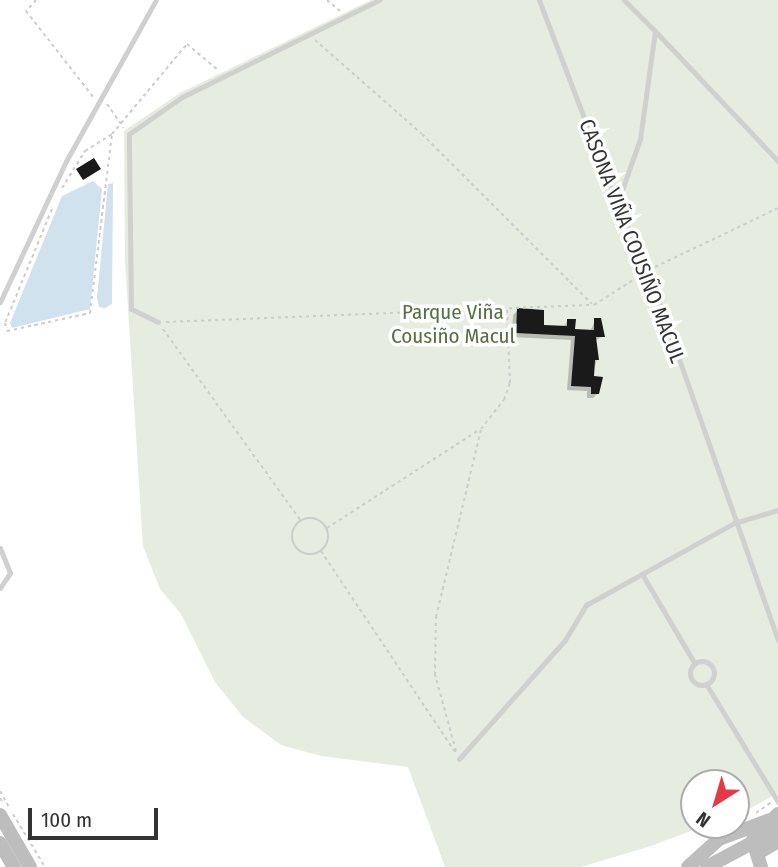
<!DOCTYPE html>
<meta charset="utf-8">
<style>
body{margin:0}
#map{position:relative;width:778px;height:867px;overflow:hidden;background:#fff;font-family:"Fira Sans Condensed",sans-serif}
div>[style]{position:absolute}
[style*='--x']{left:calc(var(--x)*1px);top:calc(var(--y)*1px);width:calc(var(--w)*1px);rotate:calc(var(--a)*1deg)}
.green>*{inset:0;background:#e6ecdf}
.water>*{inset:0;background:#cfe2ee}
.shadow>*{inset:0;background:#0003}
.building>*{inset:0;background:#1a1a1a}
.path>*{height:2px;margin-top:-1px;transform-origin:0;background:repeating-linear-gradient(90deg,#cdcdcd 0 3.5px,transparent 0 7px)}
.path>.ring{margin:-1px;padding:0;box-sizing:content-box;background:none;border:2px solid #cdcdcd;border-radius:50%}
.lane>*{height:5px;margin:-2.5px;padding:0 2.5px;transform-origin:2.5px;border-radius:2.5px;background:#d0d0d0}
.lane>.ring{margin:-2.5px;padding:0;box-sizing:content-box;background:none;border:5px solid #d0d0d0;border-radius:50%}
.secondary>*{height:14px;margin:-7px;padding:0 7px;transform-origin:7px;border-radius:7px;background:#bdbdbd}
span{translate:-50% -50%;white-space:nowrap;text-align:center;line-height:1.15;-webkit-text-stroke:7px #fff;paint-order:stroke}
.street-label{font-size:21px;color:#333}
.park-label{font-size:21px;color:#56703f}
.north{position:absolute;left:680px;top:769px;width:70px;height:70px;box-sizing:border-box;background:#fff;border:2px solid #adadad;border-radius:50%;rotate:217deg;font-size:19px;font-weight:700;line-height:28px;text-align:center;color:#333}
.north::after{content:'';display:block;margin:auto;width:24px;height:32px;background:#e63946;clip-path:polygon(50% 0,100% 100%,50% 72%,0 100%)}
.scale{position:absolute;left:28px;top:808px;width:130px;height:32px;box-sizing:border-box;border:4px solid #333;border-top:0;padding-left:9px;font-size:21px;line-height:24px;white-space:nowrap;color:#333;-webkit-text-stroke:5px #fff;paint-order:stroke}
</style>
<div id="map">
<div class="green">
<i style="clip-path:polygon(371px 0,778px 0,778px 793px,749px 809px,736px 813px,736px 783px,694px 783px,694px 825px,706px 825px,654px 845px,581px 867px,445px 867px,408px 767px,321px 756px,281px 745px,243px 717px,215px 682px,181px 614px,160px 589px,143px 546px,125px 261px,124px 131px,180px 93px)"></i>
</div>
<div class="water">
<i style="clip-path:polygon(93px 181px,102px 189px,90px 309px,12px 328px,10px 323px,62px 196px)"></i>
<i style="clip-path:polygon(113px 183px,112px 304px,105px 308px,99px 307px,97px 298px,108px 184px)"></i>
</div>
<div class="shadow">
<i style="clip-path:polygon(518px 310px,542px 327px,563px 328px,568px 320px,573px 331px,590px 332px,595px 320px,603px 336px,594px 341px,597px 359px,592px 378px,598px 393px,593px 398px,587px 398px,587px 391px,567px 390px,571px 340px,512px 337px,513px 315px)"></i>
</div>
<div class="building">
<i style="clip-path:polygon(94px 158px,101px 169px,83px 180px,76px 169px)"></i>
<i style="clip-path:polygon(517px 308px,544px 310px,544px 325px,567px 326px,567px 319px,576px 319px,575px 329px,594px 330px,594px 318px,601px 318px,605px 337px,596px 337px,599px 360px,595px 360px,594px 376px,603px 377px,599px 394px,591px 394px,591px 387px,571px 386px,575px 336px,516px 333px)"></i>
</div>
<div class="path">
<i style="--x:36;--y:0;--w:15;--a:132"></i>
<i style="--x:26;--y:11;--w:110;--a:52"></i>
<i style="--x:327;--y:0;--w:17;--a:40"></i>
<i style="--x:315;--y:40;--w:142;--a:41.3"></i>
<i style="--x:422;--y:134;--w:240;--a:45"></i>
<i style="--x:107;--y:104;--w:29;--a:55"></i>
<i style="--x:62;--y:188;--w:44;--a:-58.1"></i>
<i style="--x:85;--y:151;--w:32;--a:-32"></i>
<i style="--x:52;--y:209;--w:123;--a:112.4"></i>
<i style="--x:5;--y:323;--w:8;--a:76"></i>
<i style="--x:7;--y:331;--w:85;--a:-12.2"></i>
<i style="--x:90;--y:313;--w:180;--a:-83"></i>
<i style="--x:112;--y:134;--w:117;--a:-50.2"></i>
<i style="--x:187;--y:44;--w:42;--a:40.2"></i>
<i style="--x:655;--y:267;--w:136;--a:-25.6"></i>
<i style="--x:166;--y:322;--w:428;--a:-2.3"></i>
<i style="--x:594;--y:305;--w:56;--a:-32.6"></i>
<i style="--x:163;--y:329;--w:235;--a:54.3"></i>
<i class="ring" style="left:292px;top:518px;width:34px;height:34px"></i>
<i style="--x:327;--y:528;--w:181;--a:-32.8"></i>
<i style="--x:321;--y:551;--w:242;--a:56.3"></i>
<i style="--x:456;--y:751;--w:79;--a:-105.4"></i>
<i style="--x:435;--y:675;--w:58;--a:-89"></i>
<i style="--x:436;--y:617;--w:193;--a:-76.5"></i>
<i style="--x:481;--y:429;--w:37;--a:-52"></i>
<i style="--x:504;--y:400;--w:18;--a:-71"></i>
<i style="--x:510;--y:383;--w:74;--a:-92.3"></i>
<i style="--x:0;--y:791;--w:21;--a:61"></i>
<i style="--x:0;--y:798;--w:6;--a:59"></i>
<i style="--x:756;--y:813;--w:19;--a:-35"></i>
<i style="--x:13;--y:814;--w:62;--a:58.9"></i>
</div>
<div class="lane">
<i style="--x:539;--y:0;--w:218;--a:69.1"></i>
<i style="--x:617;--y:204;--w:74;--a:65.2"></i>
<i style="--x:648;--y:271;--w:391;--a:70.6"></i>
<i style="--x:655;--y:31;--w:179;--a:46.6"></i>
<i style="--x:617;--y:204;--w:69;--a:-70.5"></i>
<i style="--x:640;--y:139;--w:109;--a:-82.1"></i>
<i style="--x:655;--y:31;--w:44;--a:-135"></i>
<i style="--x:0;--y:302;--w:156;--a:-64.9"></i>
<i style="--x:66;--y:161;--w:184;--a:-60.8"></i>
<i style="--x:158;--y:322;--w:30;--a:-154"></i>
<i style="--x:131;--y:309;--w:175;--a:-90.7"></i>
<i style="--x:129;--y:134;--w:65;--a:-34.9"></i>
<i style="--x:182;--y:97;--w:220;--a:-26.2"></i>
<i style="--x:0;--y:548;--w:27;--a:68"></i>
<i style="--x:10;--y:573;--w:18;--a:124"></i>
<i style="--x:642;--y:574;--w:104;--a:59.5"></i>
<i class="ring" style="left:690px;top:661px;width:19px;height:19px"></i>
<i style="--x:706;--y:684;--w:138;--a:58.6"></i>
<i style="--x:459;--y:759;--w:159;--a:-48.3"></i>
<i style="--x:565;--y:640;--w:41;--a:-59"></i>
<i style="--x:586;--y:605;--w:169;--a:-29"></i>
<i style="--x:734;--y:523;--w:46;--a:-16.5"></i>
</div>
<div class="secondary">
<i style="--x:0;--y:815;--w:60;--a:60"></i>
<i style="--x:0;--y:843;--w:28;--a:60"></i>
<i style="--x:758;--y:853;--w:23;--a:-31"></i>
<i style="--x:688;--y:867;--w:42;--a:-42.1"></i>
<i style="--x:719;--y:839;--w:54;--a:-20.4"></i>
<i style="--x:707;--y:867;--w:81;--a:-28.2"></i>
<i style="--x:761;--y:867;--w:28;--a:-107"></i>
<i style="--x:753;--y:840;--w:36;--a:-46"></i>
</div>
<div class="street-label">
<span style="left:632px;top:241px;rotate:69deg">CASONA VIÑA COUSIÑO MACUL</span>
</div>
<div class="park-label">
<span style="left:453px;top:324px">Parque Viña<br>Cousiño Macul</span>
</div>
<div class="north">N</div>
<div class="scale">100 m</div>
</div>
